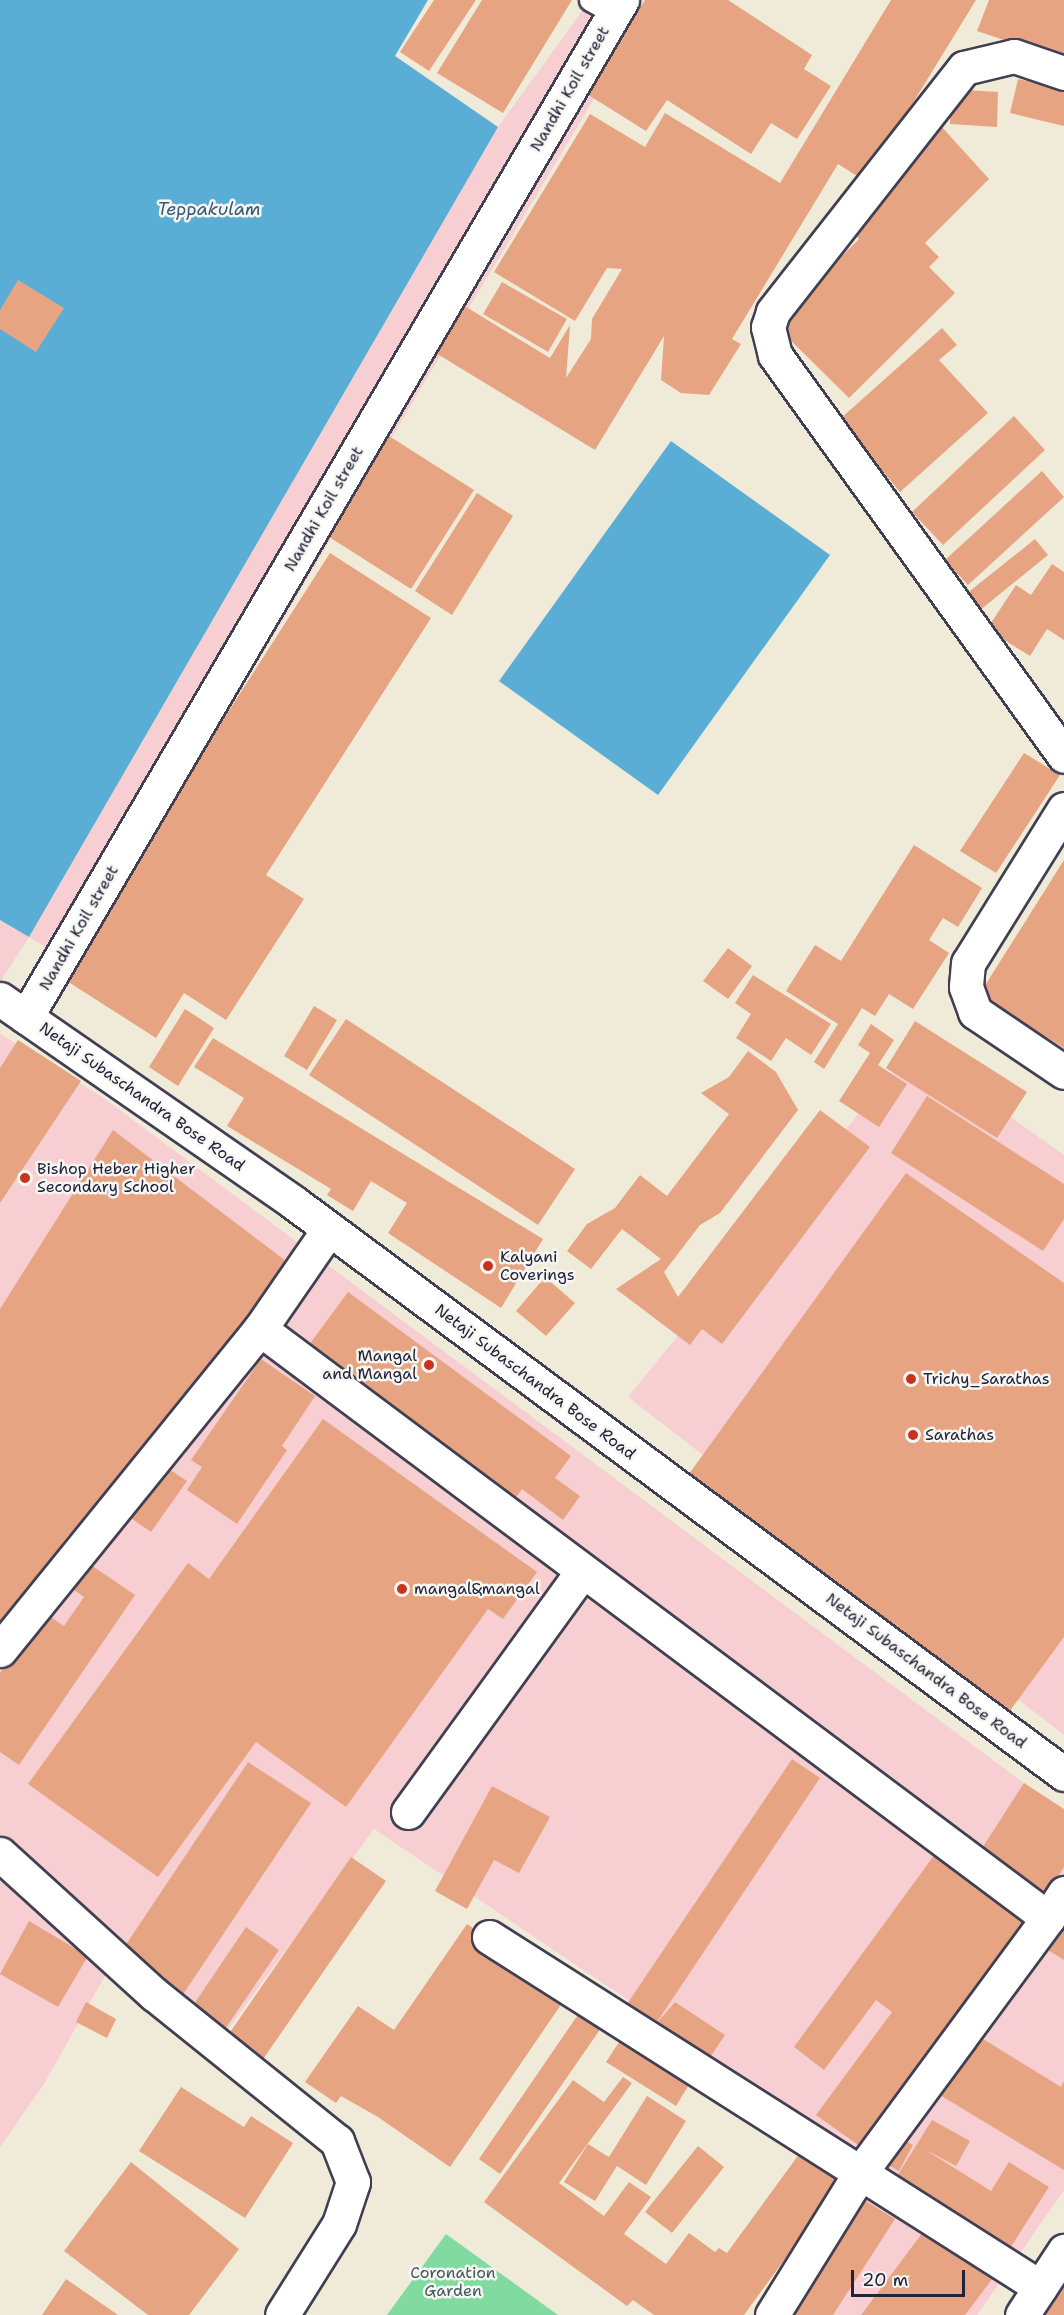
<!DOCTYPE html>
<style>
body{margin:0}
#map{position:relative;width:1064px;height:2315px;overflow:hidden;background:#f0ebd8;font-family:"Shantell Sans",sans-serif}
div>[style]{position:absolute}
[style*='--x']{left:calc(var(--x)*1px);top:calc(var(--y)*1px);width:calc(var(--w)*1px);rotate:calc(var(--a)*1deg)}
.built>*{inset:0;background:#f7cfd2}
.green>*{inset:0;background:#81dba1}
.water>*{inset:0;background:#5aaed6}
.building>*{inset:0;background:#e6a483}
.roads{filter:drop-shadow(2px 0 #414053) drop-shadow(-2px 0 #414053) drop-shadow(0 2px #414053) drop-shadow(0 -2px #414053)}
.lane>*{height:21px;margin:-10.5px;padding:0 10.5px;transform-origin:10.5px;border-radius:10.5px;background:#fff}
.street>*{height:33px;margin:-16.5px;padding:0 16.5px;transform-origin:16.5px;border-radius:16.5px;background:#fff}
.secondary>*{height:33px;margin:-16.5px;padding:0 16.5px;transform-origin:16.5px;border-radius:16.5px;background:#fff}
.dots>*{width:16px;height:16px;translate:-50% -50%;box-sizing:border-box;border:3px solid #f6f6f2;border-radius:50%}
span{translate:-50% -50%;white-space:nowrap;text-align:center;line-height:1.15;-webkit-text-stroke:5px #f6f6f2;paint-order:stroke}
.street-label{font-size:16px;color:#22223b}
.poi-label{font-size:16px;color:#22223b}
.left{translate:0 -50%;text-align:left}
.right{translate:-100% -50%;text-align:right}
.park-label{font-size:16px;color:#3e5a5a}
.water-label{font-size:18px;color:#385a79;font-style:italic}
.scale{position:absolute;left:851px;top:2270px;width:114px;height:27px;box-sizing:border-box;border:3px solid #22223b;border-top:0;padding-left:8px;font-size:18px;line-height:21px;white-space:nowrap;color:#22223b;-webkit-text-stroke:4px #f6f6f2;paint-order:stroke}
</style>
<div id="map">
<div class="built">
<i style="clip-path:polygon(585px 7px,632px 35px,76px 966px,29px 937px,0 982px,0 920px,29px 937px,498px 127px)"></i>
<i style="clip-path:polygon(0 1034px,101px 1096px,1064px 1813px,1064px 2190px,977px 2315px,752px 2315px,864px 2159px,374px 1829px,224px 2035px,115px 1958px,44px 2084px,0 2147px)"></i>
<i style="clip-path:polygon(913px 1047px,1064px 1155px,1064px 1735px,628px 1397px)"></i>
</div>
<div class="green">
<i style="clip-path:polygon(446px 2234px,558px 2315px,387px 2315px)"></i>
</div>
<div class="water">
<i style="clip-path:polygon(0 0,428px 0,395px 56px,498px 127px,29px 937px,0 920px)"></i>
<i style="clip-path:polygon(671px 441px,830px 555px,658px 795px,499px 681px)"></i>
</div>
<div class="building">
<i style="clip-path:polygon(434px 0,476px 0,429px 71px,400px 52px)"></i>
<i style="clip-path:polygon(482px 0,572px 0,503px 113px,437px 73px)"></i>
<i style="clip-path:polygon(645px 0,728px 0,812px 55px,804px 69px,831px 86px,797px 139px,771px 123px,751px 154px,667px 100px,646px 131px,574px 86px,620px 14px,631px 22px)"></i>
<i style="clip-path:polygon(891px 0,976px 0,865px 181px,838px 164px,732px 339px,741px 344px,709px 395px,681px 393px,661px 380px,664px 336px,595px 450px,434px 352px,463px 305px,550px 358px,570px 325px,566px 378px,591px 339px,592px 319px,622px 269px,607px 268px,575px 321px,494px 272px,590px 114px,645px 147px,665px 113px,780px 183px)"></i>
<i style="clip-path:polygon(989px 0,1064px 0,1064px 60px,977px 31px)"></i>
<i style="clip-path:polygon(1018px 79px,1064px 89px,1064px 126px,1010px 113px)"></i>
<i style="clip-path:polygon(951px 89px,998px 92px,997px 127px,950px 124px)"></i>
<i style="clip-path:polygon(941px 126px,989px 179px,925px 243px,939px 257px,929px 267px,955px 293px,849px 398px,774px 324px,859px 239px,843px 223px)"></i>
<i style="clip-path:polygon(18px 280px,64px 308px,36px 352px,0 329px,0 310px)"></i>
<i style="clip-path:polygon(502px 282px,567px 319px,548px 352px,483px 314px)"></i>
<i style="clip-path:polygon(942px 328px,957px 345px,939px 360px,988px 413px,900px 492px,840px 419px)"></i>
<i style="clip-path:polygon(1014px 416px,1045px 450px,943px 545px,912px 512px)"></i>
<i style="clip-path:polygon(389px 436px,474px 490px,411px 589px,326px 535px)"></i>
<i style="clip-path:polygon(1042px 471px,1064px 497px,968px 585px,945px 560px)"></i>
<i style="clip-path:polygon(477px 493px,513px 516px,452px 615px,415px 591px)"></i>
<i style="clip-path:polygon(1035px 539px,1048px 555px,974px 615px,960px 599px)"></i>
<i style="clip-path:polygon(330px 553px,431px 618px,266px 875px,304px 899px,226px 1020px,184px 993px,156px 1038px,59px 976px)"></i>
<i style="clip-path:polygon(1052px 564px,1064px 572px,1064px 640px,1047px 629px,1030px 656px,987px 629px,1016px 585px,1031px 595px)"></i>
<i style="clip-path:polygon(1024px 753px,1060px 775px,996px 873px,960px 851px)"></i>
<i style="clip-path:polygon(914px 845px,982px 888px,958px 927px,943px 918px,929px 940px,949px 953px,913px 1009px,889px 994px,875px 1016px,862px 1008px,824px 1069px,814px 1062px,838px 1024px,786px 991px,815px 945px,841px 961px)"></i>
<i style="clip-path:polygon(1064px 860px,1064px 1048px,979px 995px)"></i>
<i style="clip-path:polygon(728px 948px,752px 966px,728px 999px,703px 981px)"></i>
<i style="clip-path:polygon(753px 975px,831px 1024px,811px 1055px,786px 1038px,771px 1061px,736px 1038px,751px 1014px,735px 1003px)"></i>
<i style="clip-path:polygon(314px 1006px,337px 1020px,307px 1070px,284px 1056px)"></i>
<i style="clip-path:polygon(185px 1009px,214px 1028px,178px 1086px,149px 1067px)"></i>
<i style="clip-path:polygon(346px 1019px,575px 1169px,538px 1225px,309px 1075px)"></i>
<i style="clip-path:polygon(915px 1021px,1027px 1092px,997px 1138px,886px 1068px)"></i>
<i style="clip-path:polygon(871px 1024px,894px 1040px,878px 1065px,907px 1084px,879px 1127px,839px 1101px,870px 1053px,858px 1045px)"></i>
<i style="clip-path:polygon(213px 1038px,543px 1239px,501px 1308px,388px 1233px,407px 1203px,371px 1181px,353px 1211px,327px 1195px,331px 1189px,227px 1126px,244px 1098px,194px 1067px)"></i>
<i style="clip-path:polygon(18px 1040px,81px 1081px,0 1203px,0 1068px)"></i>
<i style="clip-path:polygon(748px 1051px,776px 1072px,798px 1110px,720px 1213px,700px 1225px,664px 1272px,678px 1297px,820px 1110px,870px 1147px,722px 1344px,702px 1329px,690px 1345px,616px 1289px,661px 1259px,622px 1229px,591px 1269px,567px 1251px,587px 1224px,615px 1208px,640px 1175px,667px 1196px,729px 1114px,701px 1093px,729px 1077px)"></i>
<i style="clip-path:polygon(927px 1096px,1064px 1184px,1064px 1219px,1043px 1251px,891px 1153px)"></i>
<i style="clip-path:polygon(113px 1130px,290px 1264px,208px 1379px,68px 1536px,0 1633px,0 1309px)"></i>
<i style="clip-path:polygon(906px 1173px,1064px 1283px,1064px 1637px,1006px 1716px,689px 1474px)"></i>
<i style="clip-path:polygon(545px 1277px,575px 1303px,546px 1336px,516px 1311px)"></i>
<i style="clip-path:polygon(348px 1292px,571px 1456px,555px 1478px,580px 1496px,563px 1520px,522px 1489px,510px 1506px,303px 1353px)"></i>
<i style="clip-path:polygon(261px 1359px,315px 1396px,282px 1446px,287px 1450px,237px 1524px,187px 1490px,202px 1467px,191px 1460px)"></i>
<i style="clip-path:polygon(323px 1419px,537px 1572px,503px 1619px,488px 1609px,346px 1807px,256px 1742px,158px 1877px,28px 1784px,188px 1563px,209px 1579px)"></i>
<i style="clip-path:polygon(163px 1465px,187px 1481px,151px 1532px,128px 1516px)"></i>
<i style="clip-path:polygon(91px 1565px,135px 1595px,19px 1765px,0 1752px,0 1673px,42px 1611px,64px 1626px,84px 1597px,74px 1590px)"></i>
<i style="clip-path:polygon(792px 1759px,820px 1778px,655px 2025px,675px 2002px,725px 2035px,703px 2068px,621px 2013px)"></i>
<i style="clip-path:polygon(248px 1762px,311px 1803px,182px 1996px,119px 1955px)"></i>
<i style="clip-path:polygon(1024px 1783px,1064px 1809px,1064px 1867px,1044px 1899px,977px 1856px)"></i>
<i style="clip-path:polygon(492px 1786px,550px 1817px,519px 1873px,494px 1860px,467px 1909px,435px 1891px)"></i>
<i style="clip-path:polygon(938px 1850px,1029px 1917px,861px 2147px,816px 2115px,892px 2012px,876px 2000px,824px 2070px,794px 2047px)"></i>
<i style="clip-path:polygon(351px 1857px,386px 1881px,259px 2065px,224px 2041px)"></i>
<i style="clip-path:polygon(1064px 1912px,1064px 1960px,1043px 1947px)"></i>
<i style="clip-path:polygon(29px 1921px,88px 1956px,58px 2007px,0 1974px)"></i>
<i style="clip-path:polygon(467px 1924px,569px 1993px,450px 2167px,378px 2117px,341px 2096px,336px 2103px,305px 2082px,358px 2006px,394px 2030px)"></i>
<i style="clip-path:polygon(246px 1927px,279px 1950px,225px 2029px,192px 2007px)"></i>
<i style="clip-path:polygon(86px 2002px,116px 2019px,107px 2038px,76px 2022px)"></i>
<i style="clip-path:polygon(586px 2003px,608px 2018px,500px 2174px,479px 2159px)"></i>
<i style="clip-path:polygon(627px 2030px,696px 2073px,676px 2106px,606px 2062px)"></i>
<i style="clip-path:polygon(972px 2032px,1061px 2087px,1064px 2081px,1064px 2170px,935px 2092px)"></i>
<i style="clip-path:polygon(623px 2077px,632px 2083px,559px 2183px,604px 2216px,629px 2182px,651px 2197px,624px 2234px,666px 2264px,689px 2233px,715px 2252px,719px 2248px,727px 2253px,805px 2146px,846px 2175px,744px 2315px,654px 2315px,633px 2300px,627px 2306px,484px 2202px,573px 2080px,604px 2102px)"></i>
<i style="clip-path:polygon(181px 2087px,244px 2127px,251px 2116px,293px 2143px,245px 2218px,139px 2151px)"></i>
<i style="clip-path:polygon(647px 2096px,686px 2121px,646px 2185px,617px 2166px,595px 2201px,564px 2182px,588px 2144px,609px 2157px)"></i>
<i style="clip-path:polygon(932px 2120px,970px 2141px,956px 2166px,924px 2149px,991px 2191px,1009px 2162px,1049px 2187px,1007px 2253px,894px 2181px)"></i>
<i style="clip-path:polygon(896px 2135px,913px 2145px,899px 2171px,881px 2161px)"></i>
<i style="clip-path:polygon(698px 2146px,724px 2167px,672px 2233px,645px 2212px)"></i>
<i style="clip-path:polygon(131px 2162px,239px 2249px,189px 2315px,148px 2315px,64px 2251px)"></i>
<i style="clip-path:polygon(856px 2195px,895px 2219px,833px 2315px,778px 2315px)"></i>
<i style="clip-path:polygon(926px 2228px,993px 2278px,965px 2315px,861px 2315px)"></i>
<i style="clip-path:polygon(66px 2279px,118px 2315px,42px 2315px)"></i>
<i style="clip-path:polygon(1064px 2285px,1064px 2315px,1045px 2315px)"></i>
</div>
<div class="roads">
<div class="lane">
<i style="--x:590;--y:0;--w:29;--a:29"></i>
</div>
<div class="street">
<i style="--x:1064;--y:73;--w:53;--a:-161.2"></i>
<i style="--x:1014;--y:56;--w:51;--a:166.5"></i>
<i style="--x:964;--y:68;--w:310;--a:128.1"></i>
<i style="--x:773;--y:312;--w:16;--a:108"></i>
<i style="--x:768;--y:327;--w:29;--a:76"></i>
<i style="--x:775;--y:355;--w:494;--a:54.2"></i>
<i style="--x:1064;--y:809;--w:181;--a:121.9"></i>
<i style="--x:968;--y:963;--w:24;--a:95"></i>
<i style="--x:966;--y:987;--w:27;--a:70"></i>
<i style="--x:975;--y:1012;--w:107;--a:34"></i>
<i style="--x:329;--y:1229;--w:121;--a:124.6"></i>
<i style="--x:260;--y:1329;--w:984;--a:36.78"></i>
<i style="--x:1048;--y:1918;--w:30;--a:-57"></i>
<i style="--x:0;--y:1650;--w:413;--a:-51"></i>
<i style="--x:408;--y:1812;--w:296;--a:-54.1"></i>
<i style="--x:0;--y:1854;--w:208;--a:42.3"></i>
<i style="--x:154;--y:1994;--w:235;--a:38.8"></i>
<i style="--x:337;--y:2141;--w:44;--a:68.7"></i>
<i style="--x:353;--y:2182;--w:44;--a:108.4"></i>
<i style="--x:339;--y:2224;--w:107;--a:122.1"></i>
<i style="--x:489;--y:1937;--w:653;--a:32.42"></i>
<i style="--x:772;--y:2315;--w:167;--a:-58.2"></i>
<i style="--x:860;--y:2173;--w:317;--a:-53.6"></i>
</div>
<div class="secondary">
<i style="--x:0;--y:999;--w:356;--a:34.7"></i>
<i style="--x:293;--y:1202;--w:960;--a:36.57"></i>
<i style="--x:26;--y:1017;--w:1179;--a:-59.63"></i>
<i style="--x:1022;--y:2315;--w:77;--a:-56.7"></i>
</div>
</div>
<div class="dots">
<i style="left:25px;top:1178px;background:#c8321e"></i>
<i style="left:488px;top:1266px;background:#c8321e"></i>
<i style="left:429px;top:1365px;background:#c8321e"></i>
<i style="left:911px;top:1379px;background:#c8321e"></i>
<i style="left:913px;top:1435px;background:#c8321e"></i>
<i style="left:402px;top:1589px;background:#c8321e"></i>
</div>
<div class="street-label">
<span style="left:570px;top:89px;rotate:-60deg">Nandhi Koil street</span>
<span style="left:324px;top:509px;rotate:-60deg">Nandhi Koil street</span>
<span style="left:79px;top:928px;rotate:-60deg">Nandhi Koil street</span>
<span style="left:142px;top:1097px;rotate:35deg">Netaji Subaschandra Bose Road</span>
<span style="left:535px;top:1382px;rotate:37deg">Netaji Subaschandra Bose Road</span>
<span style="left:926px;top:1671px;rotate:37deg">Netaji Subaschandra Bose Road</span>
</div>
<div class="poi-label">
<span class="left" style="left:37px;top:1178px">Bishop Heber Higher<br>Secondary School</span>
<span class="left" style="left:500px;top:1266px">Kalyani<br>Coverings</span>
<span class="right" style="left:417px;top:1365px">Mangal<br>and Mangal</span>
<span class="left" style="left:923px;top:1379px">Trichy_Sarathas</span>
<span class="left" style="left:925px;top:1435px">Sarathas</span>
<span class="left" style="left:414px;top:1589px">mangal&amp;mangal</span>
</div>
<div class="park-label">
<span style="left:453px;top:2282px">Coronation<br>Garden</span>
</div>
<div class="water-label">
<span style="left:209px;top:209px">Teppakulam</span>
</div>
<div class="scale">20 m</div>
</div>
